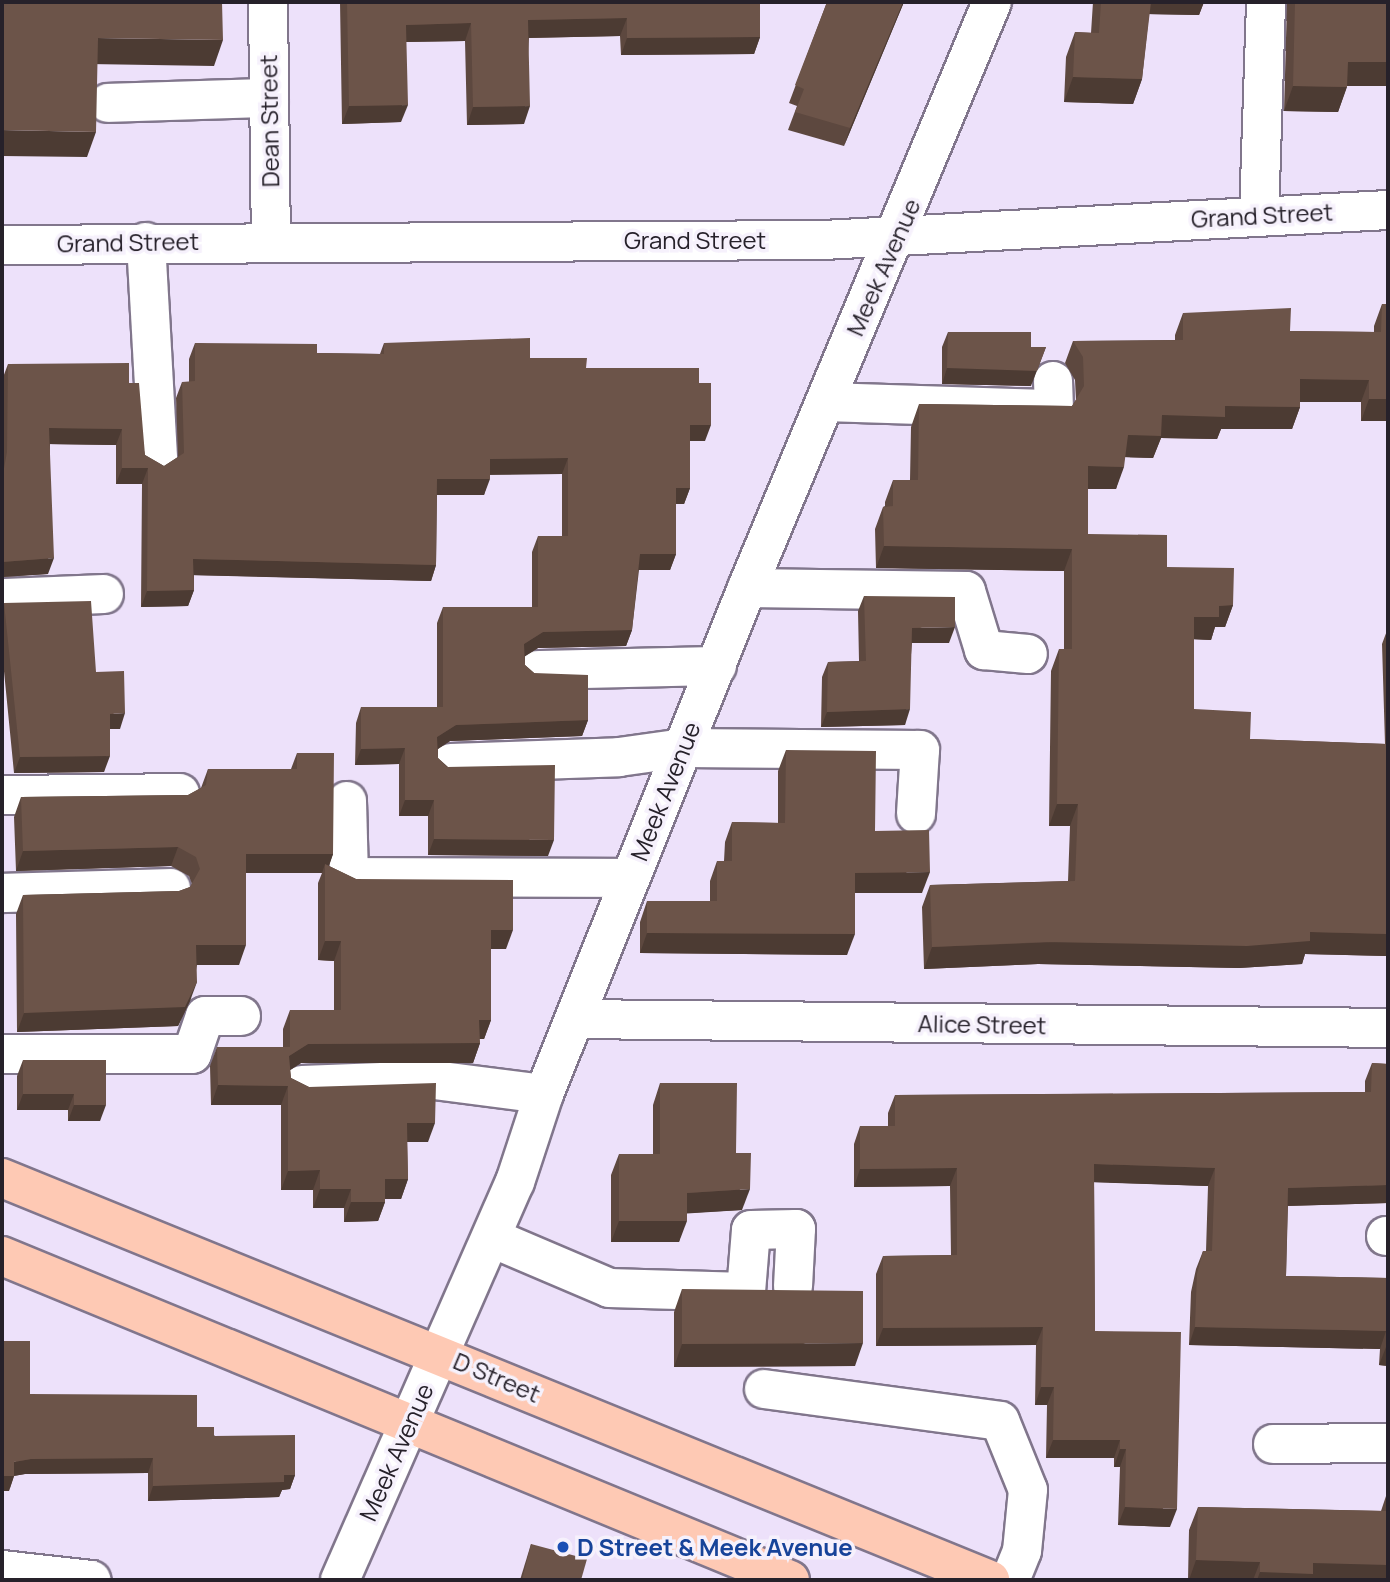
<!DOCTYPE html>
<style>
body{margin:0}
#map{position:relative;width:1390px;height:1582px;overflow:hidden;background:#ede1fa;font-family:Manrope,sans-serif}
div>[style]{position:absolute}
[style*='--x']{left:calc(var(--x)*1px);top:calc(var(--y)*1px);width:calc(var(--w)*1px);rotate:calc(var(--a)*1deg)}
.roads{filter:drop-shadow(2px 0 #81768c) drop-shadow(-2px 0 #81768c) drop-shadow(0 2px #81768c) drop-shadow(0 -2px #81768c)}
.minor>*{height:38px;margin:-19px;padding:0 19px;transform-origin:19px;border-radius:19px;background:#fff}
.major>*{height:38px;margin:-19px;padding:0 19px;transform-origin:19px;border-radius:19px;background:#fec9b4}
.wall>*{inset:0;background:#5d483f}
.shaded-wall>*{inset:0;background:#4c3b33}
.building>*{inset:0;background:#6c5449}
.dots>*{width:19px;height:19px;translate:-50% -50%;box-sizing:border-box;border:4px solid #f6f1fc;border-radius:50%}
span{translate:-50% -50%;white-space:nowrap;text-align:center;line-height:1.15;-webkit-text-stroke:7px #f6f1fc;paint-order:stroke}
.street-label{font-size:24px;color:#26212a}
.transit-label{font-size:24px;color:#164399;font-weight:700}
.left{translate:0 -50%;text-align:left}
.frame{position:absolute;inset:0;border:4px solid #26212a;pointer-events:none}
</style>
<div id="map">
<div class="roads">
<div class="minor">
<i style="--x:268;--y:2;--w:237;--a:89.3"></i>
<i style="--x:108;--y:103;--w:161;--a:-1.8"></i>
<i style="--x:1259;--y:215;--w:213;--a:-88.1"></i>
<i style="--x:146;--y:242;--w:218;--a:86.8"></i>
<i style="--x:2;--y:245;--w:821;--a:-0.35"></i>
<i style="--x:823;--y:240;--w:566;--a:-3.04"></i>
<i style="--x:825;--y:402;--w:229;--a:1.8"></i>
<i style="--x:1054;--y:409;--w:28;--a:-92"></i>
<i style="--x:747;--y:588;--w:219;--a:0.8"></i>
<i style="--x:966;--y:591;--w:62;--a:73"></i>
<i style="--x:984;--y:650;--w:44;--a:5.2"></i>
<i style="--x:2;--y:598;--w:102;--a:-2.2"></i>
<i style="--x:538;--y:670;--w:179;--a:-1.3"></i>
<i style="--x:451;--y:763;--w:168;--a:-2"></i>
<i style="--x:619;--y:757;--w:65;--a:-8"></i>
<i style="--x:683;--y:748;--w:237;--a:0.5"></i>
<i style="--x:920;--y:750;--w:64;--a:93.6"></i>
<i style="--x:2;--y:795;--w:178;--a:-0.6"></i>
<i style="--x:347;--y:801;--w:76;--a:88.5"></i>
<i style="--x:349;--y:877;--w:281;--a:0.2"></i>
<i style="--x:2;--y:893;--w:169;--a:-1.7"></i>
<i style="--x:575;--y:1019;--w:813;--a:0.63"></i>
<i style="--x:2;--y:1054;--w:190;--a:0"></i>
<i style="--x:192;--y:1054;--w:40;--a:-71.1"></i>
<i style="--x:205;--y:1016;--w:36;--a:0"></i>
<i style="--x:302;--y:1085;--w:132;--a:-2.2"></i>
<i style="--x:434;--y:1080;--w:111;--a:7.3"></i>
<i style="--x:1386;--y:1236;--w:2;--a:0"></i>
<i style="--x:492;--y:1238;--w:127;--a:23.1"></i>
<i style="--x:609;--y:1288;--w:137;--a:1.7"></i>
<i style="--x:746;--y:1292;--w:62;--a:-85.4"></i>
<i style="--x:751;--y:1230;--w:45;--a:-1.3"></i>
<i style="--x:796;--y:1229;--w:57;--a:93"></i>
<i style="--x:764;--y:1389;--w:238;--a:7.7"></i>
<i style="--x:1000;--y:1421;--w:74;--a:67.9"></i>
<i style="--x:1028;--y:1490;--w:61;--a:95.6"></i>
<i style="--x:1022;--y:1551;--w:31;--a:112"></i>
<i style="--x:1273;--y:1444;--w:115;--a:-0.5"></i>
<i style="--x:2;--y:1570;--w:90;--a:6.4"></i>
<i style="--x:340;--y:1580;--w:435;--a:-66.3"></i>
<i style="--x:515;--y:1182;--w:93;--a:-71.8"></i>
<i style="--x:544;--y:1094;--w:545;--a:-68.14"></i>
<i style="--x:747;--y:588;--w:635;--a:-67.31"></i>
</div>
<div class="major">
<i style="--x:2;--y:1178;--w:1067;--a:22.14"></i>
<i style="--x:2;--y:1256;--w:852;--a:22.35"></i>
</div>
</div>
<div class="wall">
<i style="clip-path:polygon(340px 2px,760px 2px,760px 37px,754px 54px,621px 55px,620px 36px,529px 38px,524px 124px,467px 125px,465px 41px,406px 42px,401px 122px,342px 124px)"></i>
<i style="clip-path:polygon(827px 2px,904px 2px,844px 146px,788px 130px,797px 106px,789px 103px)"></i>
<i style="clip-path:polygon(1093px 2px,1204px 2px,1199px 15px,1149px 14px,1142px 79px,1133px 104px,1064px 102px,1066px 57px,1075px 32px,1091px 33px)"></i>
<i style="clip-path:polygon(1287px 2px,1388px 2px,1388px 86px,1347px 86px,1338px 112px,1284px 111px)"></i>
<i style="clip-path:polygon(1382px 304px,1388px 304px,1388px 435px,1387px 421px,1361px 421px,1361px 402px,1300px 402px,1300px 407px,1292px 429px,1221px 429px,1217px 439px,1161px 438px,1153px 458px,1125px 457px,1116px 489px,1088px 489px,1088px 534px,1167px 567px,1233px 605px,1225px 627px,1215px 627px,1211px 640px,1194px 639px,1194px 709px,1250px 739px,1385px 744px,1382px 644px,1388px 628px,1388px 956px,1305px 954px,1302px 964px,1239px 968px,1038px 964px,924px 969px,922px 907px,930px 885px,1068px 881px,1070px 826px,1049px 826px,1051px 671px,1059px 649px,1064px 649px,1064px 571px,876px 568px,875px 529px,883px 507px,885px 506px,885px 502px,893px 480px,910px 480px,911px 427px,919px 404px,1072px 406px,1076px 400px,1075px 380px,1065px 363px,1073px 341px,1175px 340px,1175px 335px,1183px 313px,1290px 331px,1374px 332px,1374px 326px)"></i>
<i style="clip-path:polygon(948px 332px,1031px 386px,942px 384px,942px 347px)"></i>
<i style="clip-path:polygon(195px 343px,317px 353px,380px 354px,384px 343px,530px 358px,586px 368px,699px 383px,705px 441px,690px 441px,690px 488px,684px 504px,676px 504px,676px 554px,670px 570px,639px 570px,632px 630px,626px 646px,538px 648px,525px 656px,525px 665px,588px 720px,582px 736px,450px 741px,438px 749px,438px 758px,548px 856px,428px 855px,428px 816px,399px 816px,399px 764px,355px 765px,356px 723px,361px 707px,437px 707px,437px 623px,443px 607px,532px 607px,532px 552px,538px 536px,562px 536px,562px 474px,490px 474px,484px 495px,437px 495px,436px 565px,431px 581px,194px 575px,194px 590px,188px 606px,141px 607px,142px 484px,116px 484px,116px 445px,50px 444px,48px 574px,2px 577px,2px 380px,8px 364px,129px 383px,145px 455px,164px 466px,178px 457px,176px 398px,182px 382px,189px 382px,189px 359px)"></i>
<i style="clip-path:polygon(864px 596px,949px 643px,912px 643px,905px 725px,821px 727px,822px 677px,828px 662px,859px 661px,858px 611px)"></i>
<i style="clip-path:polygon(4px 603px,96px 672px,120px 729px,110px 729px,104px 772px,14px 773px,2px 651px,2px 610px)"></i>
<i style="clip-path:polygon(786px 750px,875px 831px,922px 893px,855px 893px,847px 955px,640px 953px,640px 922px,647px 901px,710px 901px,710px 881px,717px 861px,724px 861px,725px 842px,732px 822px,778px 823px,778px 771px)"></i>
<i style="clip-path:polygon(297px 753px,333px 854px,329px 866px,356px 879px,506px 949px,491px 949px,491px 1020px,484px 1039px,479px 1039px,480px 1043px,473px 1063px,301px 1063px,290px 1070px,291px 1078px,309px 1087px,428px 1142px,407px 1142px,408px 1179px,401px 1199px,385px 1199px,385px 1202px,378px 1221px,344px 1222px,344px 1208px,313px 1208px,313px 1190px,281px 1190px,281px 1105px,211px 1105px,210px 1066px,217px 1047px,283px 1047px,283px 1029px,290px 1010px,334px 1010px,334px 961px,318px 960px,318px 883px,322px 873px,246px 873px,239px 965px,197px 965px,190px 1001px,178px 1026px,17px 1032px,16px 914px,23px 895px,179px 891px,190px 887px,192px 884px,189px 876px,171px 866px,16px 871px,14px 817px,21px 797px,188px 795px,201px 788px,208px 769px,291px 769px)"></i>
<i style="clip-path:polygon(23px 1060px,106px 1060px,100px 1121px,68px 1121px,68px 1110px,17px 1110px,17px 1076px)"></i>
<i style="clip-path:polygon(1372px 1063px,1388px 1064px,1388px 1203px,1288px 1206px,1286px 1276px,1388px 1278px,1388px 1366px,1379px 1365px,1380px 1349px,1189px 1345px,1191px 1292px,1196px 1269px,1203px 1251px,1206px 1251px,1208px 1186px,1094px 1182px,1095px 1331px,1170px 1527px,1118px 1525px,1120px 1467px,1114px 1467px,1114px 1458px,1046px 1458px,1047px 1405px,1035px 1405px,1036px 1345px,876px 1346px,876px 1274px,883px 1256px,951px 1255px,950px 1186px,854px 1187px,854px 1144px,860px 1126px,888px 1126px,888px 1113px,895px 1095px,1365px 1092px,1365px 1081px)"></i>
<i style="clip-path:polygon(660px 1083px,736px 1153px,742px 1210px,687px 1213px,679px 1242px,611px 1242px,611px 1175px,619px 1154px,653px 1154px,653px 1105px)"></i>
<i style="clip-path:polygon(682px 1289px,855px 1366px,674px 1367px,674px 1312px)"></i>
<i style="clip-path:polygon(30px 1394px,197px 1427px,295px 1475px,290px 1489px,282px 1490px,279px 1497px,148px 1501px,148px 1473px,25px 1474px,14px 1476px,9px 1491px)"></i>
<i style="clip-path:polygon(1388px 1490px,1388px 1580px,1188px 1580px,1189px 1530px,1198px 1507px,1381px 1511px)"></i>
<i style="clip-path:polygon(531px 1544px,581px 1580px,520px 1580px)"></i>
</div>
<div class="shaded-wall">
<i style="clip-path:polygon(903px 2px,904px 2px,844px 146px,850px 128px)"></i>
<i style="clip-path:polygon(1147px 2px,1204px 2px,1199px 15px,1143px 14px)"></i>
<i style="clip-path:polygon(627px 18px,620px 36px,522px 38px,528px 20px)"></i>
<i style="clip-path:polygon(471px 23px,465px 41px,400px 42px,406px 25px)"></i>
<i style="clip-path:polygon(760px 37px,754px 54px,621px 55px,627px 38px)"></i>
<i style="clip-path:polygon(98px 38px,223px 40px,214px 66px,89px 64px)"></i>
<i style="clip-path:polygon(1348px 62px,1388px 62px,1388px 86px,1339px 86px)"></i>
<i style="clip-path:polygon(1073px 77px,1142px 79px,1133px 104px,1064px 102px)"></i>
<i style="clip-path:polygon(1293px 86px,1347px 87px,1338px 112px,1284px 111px)"></i>
<i style="clip-path:polygon(408px 105px,401px 122px,342px 124px,349px 106px)"></i>
<i style="clip-path:polygon(530px 106px,524px 124px,467px 125px,473px 107px)"></i>
<i style="clip-path:polygon(2px 130px,96px 132px,87px 157px,2px 156px)"></i>
<i style="clip-path:polygon(1046px 347px,1031px 386px,942px 384px,947px 368px)"></i>
<i style="clip-path:polygon(1300px 379px,1369px 380px,1361px 402px,1292px 402px)"></i>
<i style="clip-path:polygon(1369px 399px,1388px 399px,1388px 418px,1387px 421px,1361px 421px)"></i>
<i style="clip-path:polygon(1225px 406px,1300px 407px,1292px 429px,1221px 429px,1217px 439px,1161px 438px,1153px 458px,1120px 457px,1128px 435px,1162px 415px)"></i>
<i style="clip-path:polygon(690px 425px,711px 425px,705px 441px,684px 441px)"></i>
<i style="clip-path:polygon(49px 428px,122px 429px,116px 445px,43px 444px)"></i>
<i style="clip-path:polygon(568px 458px,562px 474px,484px 475px,490px 459px)"></i>
<i style="clip-path:polygon(1088px 466px,1124px 467px,1116px 489px,1080px 489px)"></i>
<i style="clip-path:polygon(122px 468px,148px 468px,142px 484px,116px 484px)"></i>
<i style="clip-path:polygon(437px 479px,490px 479px,484px 495px,431px 495px)"></i>
<i style="clip-path:polygon(676px 488px,690px 488px,684px 504px,670px 504px)"></i>
<i style="clip-path:polygon(884px 546px,1072px 549px,1064px 571px,876px 568px)"></i>
<i style="clip-path:polygon(640px 554px,676px 554px,670px 570px,634px 570px)"></i>
<i style="clip-path:polygon(54px 558px,48px 574px,2px 577px,2px 562px)"></i>
<i style="clip-path:polygon(193px 559px,436px 565px,431px 581px,187px 575px)"></i>
<i style="clip-path:polygon(194px 590px,188px 606px,141px 607px,147px 591px)"></i>
<i style="clip-path:polygon(1233px 605px,1225px 627px,1215px 627px,1211px 640px,1186px 639px,1194px 617px,1219px 606px)"></i>
<i style="clip-path:polygon(955px 627px,949px 643px,906px 643px,912px 628px)"></i>
<i style="clip-path:polygon(632px 630px,626px 646px,538px 648px,519px 660px,524px 644px,543px 632px)"></i>
<i style="clip-path:polygon(910px 709px,905px 725px,821px 727px,827px 712px)"></i>
<i style="clip-path:polygon(125px 713px,120px 729px,104px 729px,110px 714px)"></i>
<i style="clip-path:polygon(588px 720px,582px 736px,450px 741px,431px 753px,437px 737px,456px 725px)"></i>
<i style="clip-path:polygon(405px 748px,399px 764px,355px 765px,361px 749px)"></i>
<i style="clip-path:polygon(110px 756px,104px 772px,14px 773px,20px 757px)"></i>
<i style="clip-path:polygon(405px 800px,434px 800px,428px 816px,399px 816px)"></i>
<i style="clip-path:polygon(1057px 804px,1078px 804px,1070px 826px,1049px 826px)"></i>
<i style="clip-path:polygon(434px 839px,554px 840px,548px 856px,428px 855px)"></i>
<i style="clip-path:polygon(178px 847px,171px 866px,16px 871px,23px 851px)"></i>
<i style="clip-path:polygon(246px 854px,333px 854px,326px 873px,325px 864px,322px 873px,239px 873px)"></i>
<i style="clip-path:polygon(930px 872px,922px 893px,848px 893px,855px 873px)"></i>
<i style="clip-path:polygon(491px 930px,513px 930px,506px 949px,484px 949px)"></i>
<i style="clip-path:polygon(1310px 932px,1388px 934px,1388px 956px,1305px 954px,1302px 964px,1239px 968px,1038px 964px,924px 969px,932px 947px)"></i>
<i style="clip-path:polygon(647px 933px,855px 934px,847px 955px,640px 953px)"></i>
<i style="clip-path:polygon(325px 941px,341px 941px,334px 961px,318px 960px)"></i>
<i style="clip-path:polygon(196px 945px,246px 945px,239px 965px,189px 965px)"></i>
<i style="clip-path:polygon(197px 982px,190px 1001px,178px 1026px,17px 1032px,24px 1013px)"></i>
<i style="clip-path:polygon(479px 1020px,491px 1020px,484px 1039px,472px 1039px)"></i>
<i style="clip-path:polygon(480px 1043px,473px 1063px,301px 1063px,282px 1075px,289px 1056px,308px 1044px)"></i>
<i style="clip-path:polygon(218px 1085px,288px 1086px,281px 1105px,211px 1105px)"></i>
<i style="clip-path:polygon(23px 1094px,74px 1094px,68px 1110px,17px 1110px)"></i>
<i style="clip-path:polygon(74px 1105px,106px 1105px,100px 1121px,68px 1121px)"></i>
<i style="clip-path:polygon(407px 1123px,435px 1123px,428px 1142px,400px 1142px)"></i>
<i style="clip-path:polygon(1094px 1164px,1215px 1168px,1208px 1186px,1087px 1182px)"></i>
<i style="clip-path:polygon(957px 1168px,950px 1186px,854px 1187px,860px 1169px)"></i>
<i style="clip-path:polygon(320px 1170px,313px 1190px,281px 1190px,288px 1171px)"></i>
<i style="clip-path:polygon(385px 1179px,408px 1179px,401px 1199px,378px 1199px)"></i>
<i style="clip-path:polygon(1388px 1185px,1388px 1203px,1282px 1206px,1288px 1188px)"></i>
<i style="clip-path:polygon(320px 1189px,351px 1189px,344px 1208px,313px 1208px)"></i>
<i style="clip-path:polygon(750px 1189px,742px 1210px,679px 1214px,687px 1193px)"></i>
<i style="clip-path:polygon(351px 1202px,385px 1202px,378px 1221px,344px 1222px)"></i>
<i style="clip-path:polygon(619px 1221px,687px 1221px,679px 1242px,611px 1242px)"></i>
<i style="clip-path:polygon(1043px 1327px,1036px 1345px,876px 1346px,883px 1328px)"></i>
<i style="clip-path:polygon(1195px 1327px,1386px 1331px,1380px 1349px,1189px 1345px)"></i>
<i style="clip-path:polygon(863px 1343px,855px 1366px,674px 1367px,682px 1344px)"></i>
<i style="clip-path:polygon(1386px 1347px,1388px 1347px,1388px 1366px,1379px 1365px)"></i>
<i style="clip-path:polygon(1041px 1387px,1054px 1387px,1047px 1405px,1035px 1405px)"></i>
<i style="clip-path:polygon(1053px 1440px,1120px 1440px,1114px 1458px,1046px 1458px)"></i>
<i style="clip-path:polygon(1120px 1449px,1126px 1449px,1120px 1467px,1114px 1467px)"></i>
<i style="clip-path:polygon(153px 1458px,148px 1473px,25px 1474px,13px 1476px,14px 1476px,9px 1491px,2px 1491px,2px 1476px,14px 1462px,31px 1459px)"></i>
<i style="clip-path:polygon(284px 1475px,295px 1475px,290px 1489px,282px 1490px,279px 1497px,148px 1501px,153px 1486px)"></i>
<i style="clip-path:polygon(1125px 1507px,1177px 1509px,1170px 1527px,1118px 1525px)"></i>
<i style="clip-path:polygon(1388px 1545px,1388px 1580px,1257px 1580px,1260px 1572px)"></i>
<i style="clip-path:polygon(1196px 1560px,1260px 1562px,1253px 1580px,1189px 1580px)"></i>
</div>
<div class="building">
<i style="clip-path:polygon(2px 2px,222px 2px,223px 40px,98px 38px,96px 132px,2px 130px)"></i>
<i style="clip-path:polygon(347px 2px,760px 2px,760px 37px,627px 38px,627px 18px,528px 20px,530px 106px,473px 107px,471px 23px,406px 25px,408px 105px,349px 106px)"></i>
<i style="clip-path:polygon(827px 2px,903px 2px,850px 128px,795px 112px,804px 89px,795px 85px)"></i>
<i style="clip-path:polygon(1101px 2px,1151px 2px,1142px 79px,1073px 77px,1075px 32px,1099px 33px)"></i>
<i style="clip-path:polygon(1295px 2px,1388px 2px,1388px 62px,1348px 62px,1347px 87px,1293px 86px)"></i>
<i style="clip-path:polygon(1382px 304px,1388px 304px,1388px 399px,1369px 399px,1369px 380px,1300px 379px,1300px 407px,1225px 406px,1225px 417px,1162px 415px,1161px 436px,1128px 435px,1124px 467px,1088px 466px,1088px 534px,1167px 535px,1167px 567px,1234px 568px,1233px 605px,1219px 606px,1219px 617px,1194px 617px,1194px 709px,1251px 712px,1250px 739px,1388px 744px,1388px 934px,1310px 932px,1310px 941px,1247px 946px,1046px 942px,932px 947px,930px 885px,1075px 881px,1078px 804px,1057px 804px,1059px 649px,1072px 649px,1072px 549px,884px 546px,883px 507px,893px 506px,893px 480px,918px 480px,919px 404px,1072px 406px,1084px 386px,1083px 357px,1073px 341px,1183px 340px,1183px 313px,1291px 308px,1290px 331px,1381px 332px)"></i>
<i style="clip-path:polygon(948px 332px,1031px 332px,1031px 347px,1046px 347px,1037px 371px,947px 368px)"></i>
<i style="clip-path:polygon(530px 338px,530px 358px,587px 358px,586px 368px,699px 368px,699px 383px,711px 383px,711px 425px,690px 425px,690px 488px,676px 488px,676px 554px,640px 554px,632px 630px,543px 632px,524px 644px,525px 665px,534px 673px,588px 675px,588px 720px,456px 725px,437px 737px,438px 758px,447px 767px,555px 765px,554px 840px,434px 839px,434px 800px,405px 800px,405px 748px,361px 749px,361px 707px,443px 707px,443px 607px,538px 607px,538px 536px,568px 536px,568px 458px,490px 459px,490px 479px,437px 479px,436px 565px,193px 559px,194px 590px,147px 591px,148px 468px,122px 468px,122px 429px,49px 428px,54px 558px,2px 562px,2px 479px,7px 452px,8px 364px,129px 363px,129px 383px,139px 383px,145px 455px,164px 466px,184px 453px,182px 382px,195px 381px,195px 343px,317px 344px,317px 353px,384px 354px,384px 343px)"></i>
<i style="clip-path:polygon(864px 596px,955px 597px,955px 627px,912px 628px,910px 709px,827px 712px,828px 662px,866px 661px)"></i>
<i style="clip-path:polygon(91px 601px,96px 672px,124px 671px,125px 713px,110px 714px,110px 756px,20px 757px,4px 603px)"></i>
<i style="clip-path:polygon(786px 750px,876px 751px,875px 831px,929px 830px,930px 872px,855px 873px,855px 934px,647px 933px,647px 901px,717px 901px,717px 861px,732px 861px,732px 822px,785px 823px)"></i>
<i style="clip-path:polygon(297px 753px,334px 753px,333px 854px,246px 854px,246px 945px,196px 945px,197px 982px,185px 1007px,24px 1013px,23px 895px,179px 891px,190px 887px,200px 869px,196px 857px,178px 847px,23px 851px,21px 797px,188px 795px,206px 785px,208px 769px,297px 769px)"></i>
<i style="clip-path:polygon(325px 864px,356px 879px,513px 880px,513px 930px,491px 930px,491px 1020px,479px 1020px,480px 1043px,308px 1044px,289px 1056px,291px 1078px,309px 1087px,436px 1083px,435px 1123px,407px 1123px,408px 1179px,385px 1179px,385px 1202px,351px 1202px,351px 1189px,320px 1189px,320px 1170px,288px 1171px,288px 1086px,218px 1085px,217px 1047px,290px 1047px,290px 1010px,341px 1010px,341px 941px,325px 941px)"></i>
<i style="clip-path:polygon(23px 1060px,106px 1060px,106px 1105px,74px 1105px,74px 1094px,23px 1094px)"></i>
<i style="clip-path:polygon(1372px 1063px,1388px 1064px,1388px 1185px,1288px 1188px,1286px 1276px,1388px 1278px,1388px 1347px,1386px 1347px,1386px 1331px,1195px 1327px,1197px 1274px,1203px 1251px,1212px 1251px,1215px 1168px,1094px 1164px,1095px 1331px,1181px 1332px,1177px 1509px,1125px 1507px,1126px 1449px,1120px 1449px,1120px 1440px,1053px 1440px,1054px 1387px,1041px 1387px,1043px 1327px,883px 1328px,883px 1256px,957px 1255px,957px 1168px,860px 1169px,860px 1126px,895px 1126px,895px 1095px,1371px 1092px)"></i>
<i style="clip-path:polygon(660px 1083px,737px 1083px,736px 1153px,751px 1153px,750px 1189px,687px 1193px,687px 1221px,619px 1221px,619px 1154px,660px 1154px)"></i>
<i style="clip-path:polygon(682px 1289px,863px 1291px,863px 1343px,682px 1344px)"></i>
<i style="clip-path:polygon(2px 1341px,30px 1341px,30px 1394px,197px 1395px,197px 1427px,214px 1427px,214px 1436px,295px 1435px,295px 1475px,284px 1475px,284px 1482px,153px 1486px,153px 1458px,31px 1459px,14px 1462px,14px 1476px,2px 1476px)"></i>
<i style="clip-path:polygon(1388px 1490px,1388px 1545px,1387px 1545px,1388px 1545px,1388px 1565px,1313px 1563px,1313px 1574px,1260px 1572px,1260px 1562px,1196px 1560px,1198px 1507px,1388px 1511px)"></i>
<i style="clip-path:polygon(531px 1544px,587px 1559px,581px 1580px,522px 1580px)"></i>
<i style="clip-path:polygon(456px 1578px,476px 1580px,456px 1580px)"></i>
</div>
<div class="dots">
<i style="left:563px;top:1547px;background:#1a4fb4"></i>
</div>
<div class="street-label">
<span style="left:269px;top:121px;rotate:-91deg">Dean Street</span>
<span style="left:1262px;top:215px;rotate:-3deg">Grand Street</span>
<span style="left:695px;top:240px">Grand Street</span>
<span style="left:128px;top:242px;rotate:-1deg">Grand Street</span>
<span style="left:883px;top:267px;rotate:-66deg">Meek Avenue</span>
<span style="left:665px;top:791px;rotate:-68deg">Meek Avenue</span>
<span style="left:982px;top:1024px;rotate:1deg">Alice Street</span>
<span style="left:497px;top:1377px;rotate:23deg">D Street</span>
<span style="left:396px;top:1452px;rotate:-66deg">Meek Avenue</span>
</div>
<div class="transit-label">
<span class="left" style="left:577px;top:1547px">D Street &amp; Meek Avenue</span>
</div>
<div class="frame"></div>
</div>
